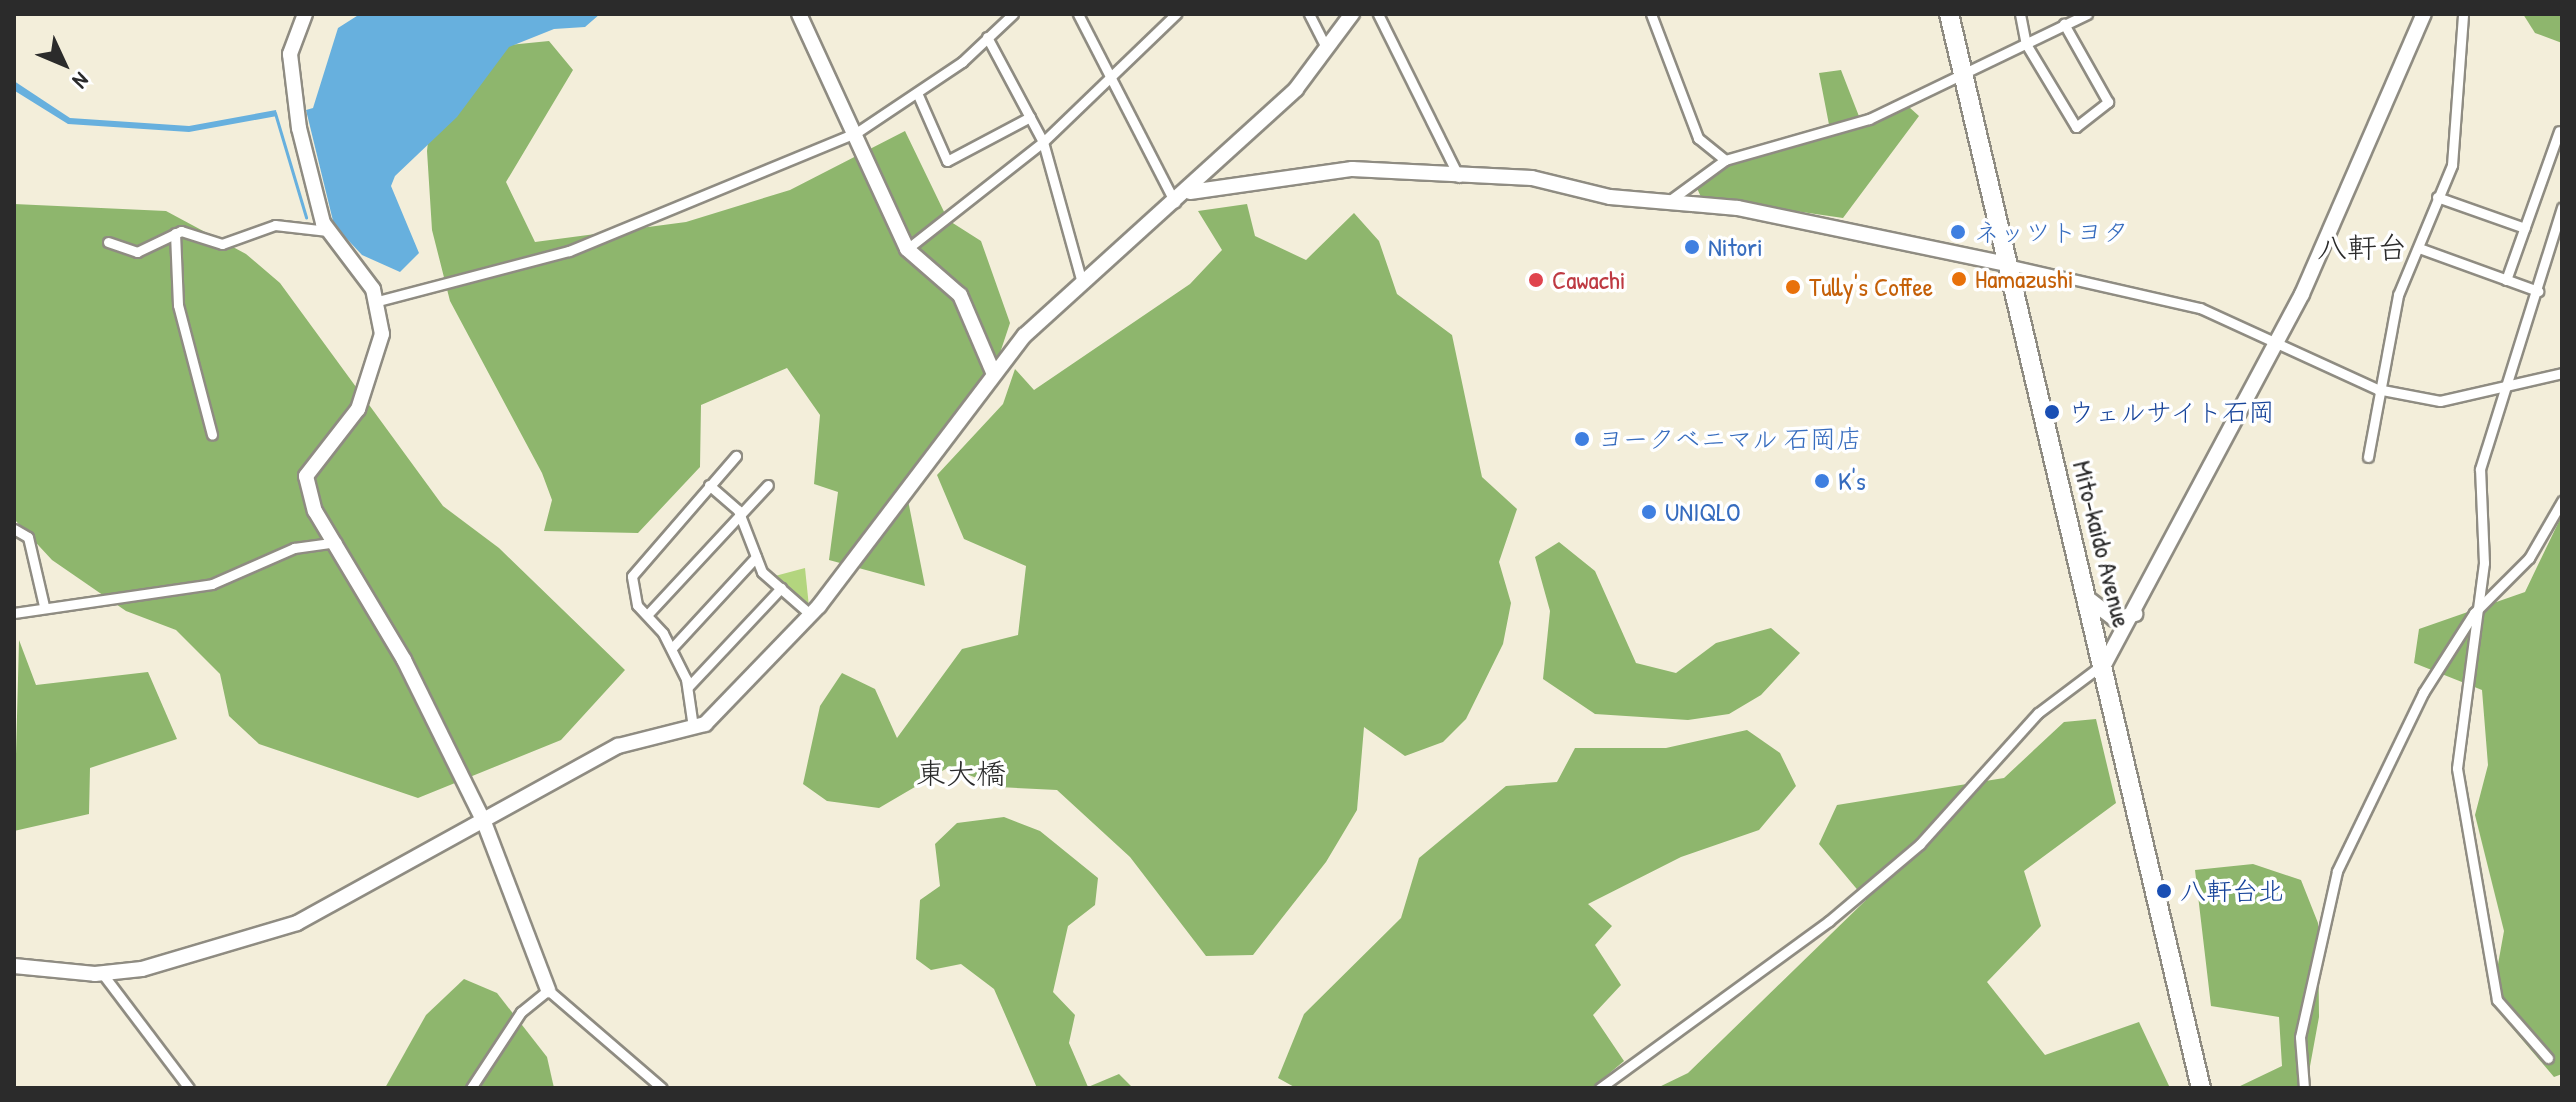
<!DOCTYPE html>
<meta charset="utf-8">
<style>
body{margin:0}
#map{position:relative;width:2576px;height:1102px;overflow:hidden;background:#f3eeda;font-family:"Patrick Hand","Klee One",sans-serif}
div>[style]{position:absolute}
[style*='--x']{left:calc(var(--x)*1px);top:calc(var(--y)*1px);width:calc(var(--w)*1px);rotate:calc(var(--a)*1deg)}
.green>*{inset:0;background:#b3d57e}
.forest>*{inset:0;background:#8eb66d}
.water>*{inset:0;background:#67b0de}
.stream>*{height:3px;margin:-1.5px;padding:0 1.5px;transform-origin:1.5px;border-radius:1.5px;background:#67b0de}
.roads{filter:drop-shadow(2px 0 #8f8c82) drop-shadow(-2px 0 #8f8c82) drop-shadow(0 2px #8f8c82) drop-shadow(0 -2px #8f8c82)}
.street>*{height:9px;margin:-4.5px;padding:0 4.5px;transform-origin:4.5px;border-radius:4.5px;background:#fff}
.secondary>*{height:14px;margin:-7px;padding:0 7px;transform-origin:7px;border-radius:7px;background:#fff}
.highway>*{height:18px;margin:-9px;padding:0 9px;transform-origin:9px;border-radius:9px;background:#fff}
.dots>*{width:22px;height:22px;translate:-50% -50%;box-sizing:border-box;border:4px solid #fff;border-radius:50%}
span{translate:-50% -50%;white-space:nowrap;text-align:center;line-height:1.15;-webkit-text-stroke:7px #fff;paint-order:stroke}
.shop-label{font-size:26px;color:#366cbe}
.left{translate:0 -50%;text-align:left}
.food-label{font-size:26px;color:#c56008}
.health-label{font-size:26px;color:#be3a42}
.transit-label{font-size:26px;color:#164399}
.street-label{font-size:26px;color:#2b2b2b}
.quarter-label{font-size:30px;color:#2b2b2b}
.frame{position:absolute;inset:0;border:16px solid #2b2b2b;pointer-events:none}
.north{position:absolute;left:24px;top:24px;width:80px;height:80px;-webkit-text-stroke:6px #fff;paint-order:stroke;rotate:134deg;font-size:22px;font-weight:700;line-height:32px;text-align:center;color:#2b2b2b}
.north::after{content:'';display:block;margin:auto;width:28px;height:36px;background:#2b2b2b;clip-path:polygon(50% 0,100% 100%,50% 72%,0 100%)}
</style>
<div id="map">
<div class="green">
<i style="clip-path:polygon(805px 568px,809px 607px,775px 576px)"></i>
</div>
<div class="forest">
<i style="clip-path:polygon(2523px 14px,2562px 14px,2562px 43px,2535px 33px)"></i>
<i style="clip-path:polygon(549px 41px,573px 70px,506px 182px,535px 242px,686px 222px,790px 190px,905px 131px,948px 220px,981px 241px,1010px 323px,988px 389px,905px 485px,925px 586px,829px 560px,838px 492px,814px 484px,820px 415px,787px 368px,701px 405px,700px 467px,638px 533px,544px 531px,552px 500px,542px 473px,450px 301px,432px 230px,427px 151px,429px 132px,509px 45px)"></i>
<i style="clip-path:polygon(1841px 70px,1862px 124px,1909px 107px,1919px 116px,1843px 218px,1701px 197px,1696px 186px,1739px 157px,1831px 135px,1819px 73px)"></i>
<i style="clip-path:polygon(14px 204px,166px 211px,246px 254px,280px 283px,443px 506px,499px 548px,625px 670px,561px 740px,418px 798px,259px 744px,229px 716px,220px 674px,176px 630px,126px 611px,52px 560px,14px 519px)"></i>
<i style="clip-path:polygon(1247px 204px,1255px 236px,1306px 260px,1354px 213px,1379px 241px,1397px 294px,1452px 335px,1482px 477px,1517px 509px,1499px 562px,1511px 603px,1503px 644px,1466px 719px,1443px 742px,1405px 756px,1364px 727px,1357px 810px,1326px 862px,1253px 955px,1206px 956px,1130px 857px,1057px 790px,999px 787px,949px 767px,879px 808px,827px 801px,803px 784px,820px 706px,842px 673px,875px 689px,897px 738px,962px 649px,1018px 635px,1026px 566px,964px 539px,937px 475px,1003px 404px,1015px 369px,1034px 390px,1190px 284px,1222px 250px,1198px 211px)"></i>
<i style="clip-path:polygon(2562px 515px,2562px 1074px,2554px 1077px,2491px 1003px,2504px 931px,2475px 815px,2488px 765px,2482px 690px,2414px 663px,2419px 629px,2525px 592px)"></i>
<i style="clip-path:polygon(1559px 542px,1595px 571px,1636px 663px,1676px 673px,1716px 643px,1771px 628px,1800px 653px,1761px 695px,1729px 714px,1688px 720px,1595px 714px,1543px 679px,1550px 611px,1535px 557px)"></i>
<i style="clip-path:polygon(19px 640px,36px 685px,148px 672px,177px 739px,90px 768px,89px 814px,14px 831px)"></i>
<i style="clip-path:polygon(2096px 719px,2116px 803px,2024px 871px,2041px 926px,1987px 982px,2045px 1055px,2139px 1022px,2170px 1088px,1657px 1088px,1688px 1073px,1866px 900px,1819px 844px,1837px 805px,2004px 778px,2064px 722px)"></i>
<i style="clip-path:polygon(1747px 730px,1780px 753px,1796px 786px,1759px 830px,1681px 857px,1588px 904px,1612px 926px,1595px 945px,1621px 985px,1593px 1015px,1624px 1061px,1592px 1088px,1296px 1088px,1278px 1078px,1304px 1014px,1401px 918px,1419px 858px,1506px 786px,1557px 782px,1575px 748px,1666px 748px)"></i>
<i style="clip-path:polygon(1004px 817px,1040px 831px,1098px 878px,1095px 905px,1068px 926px,1053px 992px,1075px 1015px,1069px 1043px,1088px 1087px,1119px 1074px,1133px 1088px,1037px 1088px,994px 989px,961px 964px,931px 970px,916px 959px,920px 900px,940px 886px,935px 844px,957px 823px)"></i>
<i style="clip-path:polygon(2253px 864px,2301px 880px,2318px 923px,2319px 1017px,2306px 1088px,2236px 1088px,2282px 1066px,2279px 1017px,2211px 1006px,2195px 870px)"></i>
<i style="clip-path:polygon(464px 979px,497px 993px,547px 1057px,554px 1088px,385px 1088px,426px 1015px)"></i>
</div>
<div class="water">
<i style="clip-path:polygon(360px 14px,600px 14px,585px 27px,554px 29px,509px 47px,457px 117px,395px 176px,391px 186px,419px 253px,400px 272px,362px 255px,334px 225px,306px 110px,313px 108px,338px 28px)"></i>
<i style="clip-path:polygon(14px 81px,70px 118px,189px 126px,276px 110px,277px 116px,189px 132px,68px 124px,15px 91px)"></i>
</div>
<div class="stream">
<i style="--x:275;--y:113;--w:109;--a:73.4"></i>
</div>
<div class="roads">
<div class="street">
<i style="--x:1078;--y:14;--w:212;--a:62.8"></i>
<i style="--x:1309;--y:14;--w:37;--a:63"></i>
<i style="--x:1378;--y:14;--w:182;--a:63.6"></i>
<i style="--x:1651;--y:14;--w:133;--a:69.2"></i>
<i style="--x:1698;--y:138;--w:35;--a:39"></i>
<i style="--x:2020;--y:14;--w:31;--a:79"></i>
<i style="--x:2026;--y:44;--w:97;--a:58.9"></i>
<i style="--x:2076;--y:127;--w:41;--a:-38"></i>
<i style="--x:2108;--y:102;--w:90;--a:-119.4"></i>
<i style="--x:987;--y:37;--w:119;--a:61.9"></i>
<i style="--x:1043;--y:142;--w:146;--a:74.5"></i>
<i style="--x:918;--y:95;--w:72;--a:66.3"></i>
<i style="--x:947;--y:161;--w:94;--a:-27.9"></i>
<i style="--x:2437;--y:197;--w:93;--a:19.4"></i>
<i style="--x:1669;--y:201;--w:69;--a:-36.2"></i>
<i style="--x:1725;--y:160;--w:150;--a:-15.9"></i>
<i style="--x:1869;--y:119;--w:242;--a:-25.7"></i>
<i style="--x:175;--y:233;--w:72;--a:87.6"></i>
<i style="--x:178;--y:305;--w:134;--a:75.3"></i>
<i style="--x:108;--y:242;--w:31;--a:19"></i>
<i style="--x:137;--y:252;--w:49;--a:-25.5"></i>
<i style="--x:181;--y:231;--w:43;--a:17.6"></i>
<i style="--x:222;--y:244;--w:56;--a:-19.7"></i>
<i style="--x:275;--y:225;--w:53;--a:6.5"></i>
<i style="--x:2419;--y:248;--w:127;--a:19.9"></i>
<i style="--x:907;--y:249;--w:173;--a:-38.2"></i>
<i style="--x:1043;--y:142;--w:185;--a:-43.9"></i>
<i style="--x:2006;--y:264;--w:199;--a:12.8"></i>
<i style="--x:2200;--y:308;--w:195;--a:24.6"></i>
<i style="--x:2377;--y:389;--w:64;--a:10.8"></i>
<i style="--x:2440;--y:401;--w:125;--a:-12.9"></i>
<i style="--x:2506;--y:280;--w:158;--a:-70.4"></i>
<i style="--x:378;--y:301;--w:197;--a:-14.7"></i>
<i style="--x:569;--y:251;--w:310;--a:-22.4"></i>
<i style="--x:856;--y:133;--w:128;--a:-33.8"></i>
<i style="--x:962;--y:62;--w:70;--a:-43.3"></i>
<i style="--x:2368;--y:457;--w:165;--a:-79.5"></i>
<i style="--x:2398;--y:295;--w:141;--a:-67.4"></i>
<i style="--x:2452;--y:165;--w:151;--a:-85.8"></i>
<i style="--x:709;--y:485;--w:38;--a:41"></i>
<i style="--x:738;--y:510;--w:66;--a:68.8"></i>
<i style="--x:762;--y:572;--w:65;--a:41.3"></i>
<i style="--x:14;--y:529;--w:16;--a:30"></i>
<i style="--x:28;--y:537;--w:71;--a:76.9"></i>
<i style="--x:14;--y:613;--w:200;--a:-8.3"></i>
<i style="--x:212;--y:584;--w:90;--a:-23.7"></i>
<i style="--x:294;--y:548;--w:43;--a:-7.9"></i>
<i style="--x:648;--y:614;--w:176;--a:-47.1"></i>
<i style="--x:672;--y:648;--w:124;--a:-47.3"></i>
<i style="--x:688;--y:687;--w:136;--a:-46.8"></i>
<i style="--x:693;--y:727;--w:49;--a:-98.3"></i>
<i style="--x:686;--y:679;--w:51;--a:-116.6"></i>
<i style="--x:663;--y:633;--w:38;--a:-133"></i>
<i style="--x:637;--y:605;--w:29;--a:-100"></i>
<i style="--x:632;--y:576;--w:159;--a:-49.1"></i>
<i style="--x:102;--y:973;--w:144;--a:52.9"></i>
<i style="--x:2548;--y:1058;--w:77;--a:-131.3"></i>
<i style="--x:2497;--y:1000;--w:235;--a:-99.8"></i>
<i style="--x:2457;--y:768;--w:207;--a:-82.5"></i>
<i style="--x:2484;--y:563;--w:94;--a:-92.4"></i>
<i style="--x:2480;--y:469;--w:274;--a:-72.6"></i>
<i style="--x:471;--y:1088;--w:91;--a:-56.7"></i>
<i style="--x:521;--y:1012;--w:35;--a:-39"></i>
<i style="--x:548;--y:990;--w:150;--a:40.7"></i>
<i style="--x:1600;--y:1088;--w:283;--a:-36.1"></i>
<i style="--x:1829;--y:921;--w:119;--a:-40.2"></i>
<i style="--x:1920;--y:844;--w:176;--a:-48"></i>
<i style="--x:2038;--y:713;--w:80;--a:-36.9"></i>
<i style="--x:2304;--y:1088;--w:51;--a:-94.5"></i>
<i style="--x:2300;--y:1037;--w:170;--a:-77.4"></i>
<i style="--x:2337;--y:871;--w:198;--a:-64.2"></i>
<i style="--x:2423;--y:693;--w:95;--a:-57.5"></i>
<i style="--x:2474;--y:613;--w:78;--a:-45"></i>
<i style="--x:2529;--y:558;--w:66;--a:-59.9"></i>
</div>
<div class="secondary">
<i style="--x:305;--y:14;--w:43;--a:110.6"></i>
<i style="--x:290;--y:54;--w:75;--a:83.1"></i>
<i style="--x:299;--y:128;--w:98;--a:75.8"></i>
<i style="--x:323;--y:223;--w:83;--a:52.9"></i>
<i style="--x:373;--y:289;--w:46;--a:78.7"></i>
<i style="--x:382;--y:334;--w:79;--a:107.7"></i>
<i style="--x:358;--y:409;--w:85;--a:127.8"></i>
<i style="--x:306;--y:476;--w:36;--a:76"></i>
<i style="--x:315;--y:511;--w:174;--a:59.1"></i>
<i style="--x:404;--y:660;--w:181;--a:63.7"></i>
<i style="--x:484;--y:822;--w:180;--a:69.1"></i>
<i style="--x:799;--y:14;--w:259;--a:65.3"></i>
<i style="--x:907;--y:249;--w:70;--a:41"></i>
<i style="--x:960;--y:295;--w:84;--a:66.8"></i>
<i style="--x:1190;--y:192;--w:164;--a:-8.1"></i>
<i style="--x:1352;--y:169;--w:180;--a:2.9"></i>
<i style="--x:1532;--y:178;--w:80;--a:13.7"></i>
<i style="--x:1610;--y:197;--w:128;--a:4.9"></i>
<i style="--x:1738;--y:208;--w:274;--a:11.8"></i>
<i style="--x:2090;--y:600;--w:31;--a:38"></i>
<i style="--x:2114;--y:619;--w:22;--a:-13"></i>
<i style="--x:2105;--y:663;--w:418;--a:-61.9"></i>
<i style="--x:2302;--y:294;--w:305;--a:-66.5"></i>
<i style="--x:14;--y:966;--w:81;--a:5.6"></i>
<i style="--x:95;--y:974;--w:47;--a:-6.1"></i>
<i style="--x:142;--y:969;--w:162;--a:-16.5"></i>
<i style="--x:297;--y:923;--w:367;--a:-28.9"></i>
<i style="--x:618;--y:746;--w:90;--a:-14.2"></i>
<i style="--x:705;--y:724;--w:164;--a:-46"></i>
<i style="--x:819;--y:606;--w:340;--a:-52.8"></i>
<i style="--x:1025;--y:335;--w:366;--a:-42.2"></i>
<i style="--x:1296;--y:89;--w:94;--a:-53.3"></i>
</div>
<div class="highway">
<i style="--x:1949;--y:14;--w:1103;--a:76.8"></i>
</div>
</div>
<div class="dots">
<i style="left:1958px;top:232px;background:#3f7fe0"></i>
<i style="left:1692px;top:247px;background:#3f7fe0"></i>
<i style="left:1959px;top:279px;background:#e8710a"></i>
<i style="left:1536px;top:280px;background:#e0444e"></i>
<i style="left:1793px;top:287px;background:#e8710a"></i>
<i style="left:2052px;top:412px;background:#1a4fb4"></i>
<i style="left:1582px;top:439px;background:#3f7fe0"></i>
<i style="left:1822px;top:481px;background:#3f7fe0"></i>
<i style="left:1649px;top:512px;background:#3f7fe0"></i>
<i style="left:2164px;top:891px;background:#1a4fb4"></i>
</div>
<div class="shop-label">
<span class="left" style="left:1974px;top:232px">ネッツトヨタ</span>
<span class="left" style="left:1708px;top:247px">Nitori</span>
<span class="left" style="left:1598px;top:439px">ヨークベニマル 石岡店</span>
<span class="left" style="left:1838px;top:481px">K's</span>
<span class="left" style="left:1665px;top:512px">UNIQLO</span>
</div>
<div class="food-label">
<span class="left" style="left:1975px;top:279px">Hamazushi</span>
<span class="left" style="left:1809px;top:287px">Tully's Coffee</span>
</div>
<div class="health-label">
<span class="left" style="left:1552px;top:280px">Cawachi</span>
</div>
<div class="transit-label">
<span class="left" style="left:2068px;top:412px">ウェルサイト石岡</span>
<span class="left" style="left:2180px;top:891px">八軒台北</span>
</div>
<div class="street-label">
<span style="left:2102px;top:544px;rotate:76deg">Mito-kaido Avenue</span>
</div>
<div class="quarter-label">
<span style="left:2362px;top:247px">八軒台</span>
<span style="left:961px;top:773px">東大橋</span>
</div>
<div class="frame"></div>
<div class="north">N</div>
</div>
